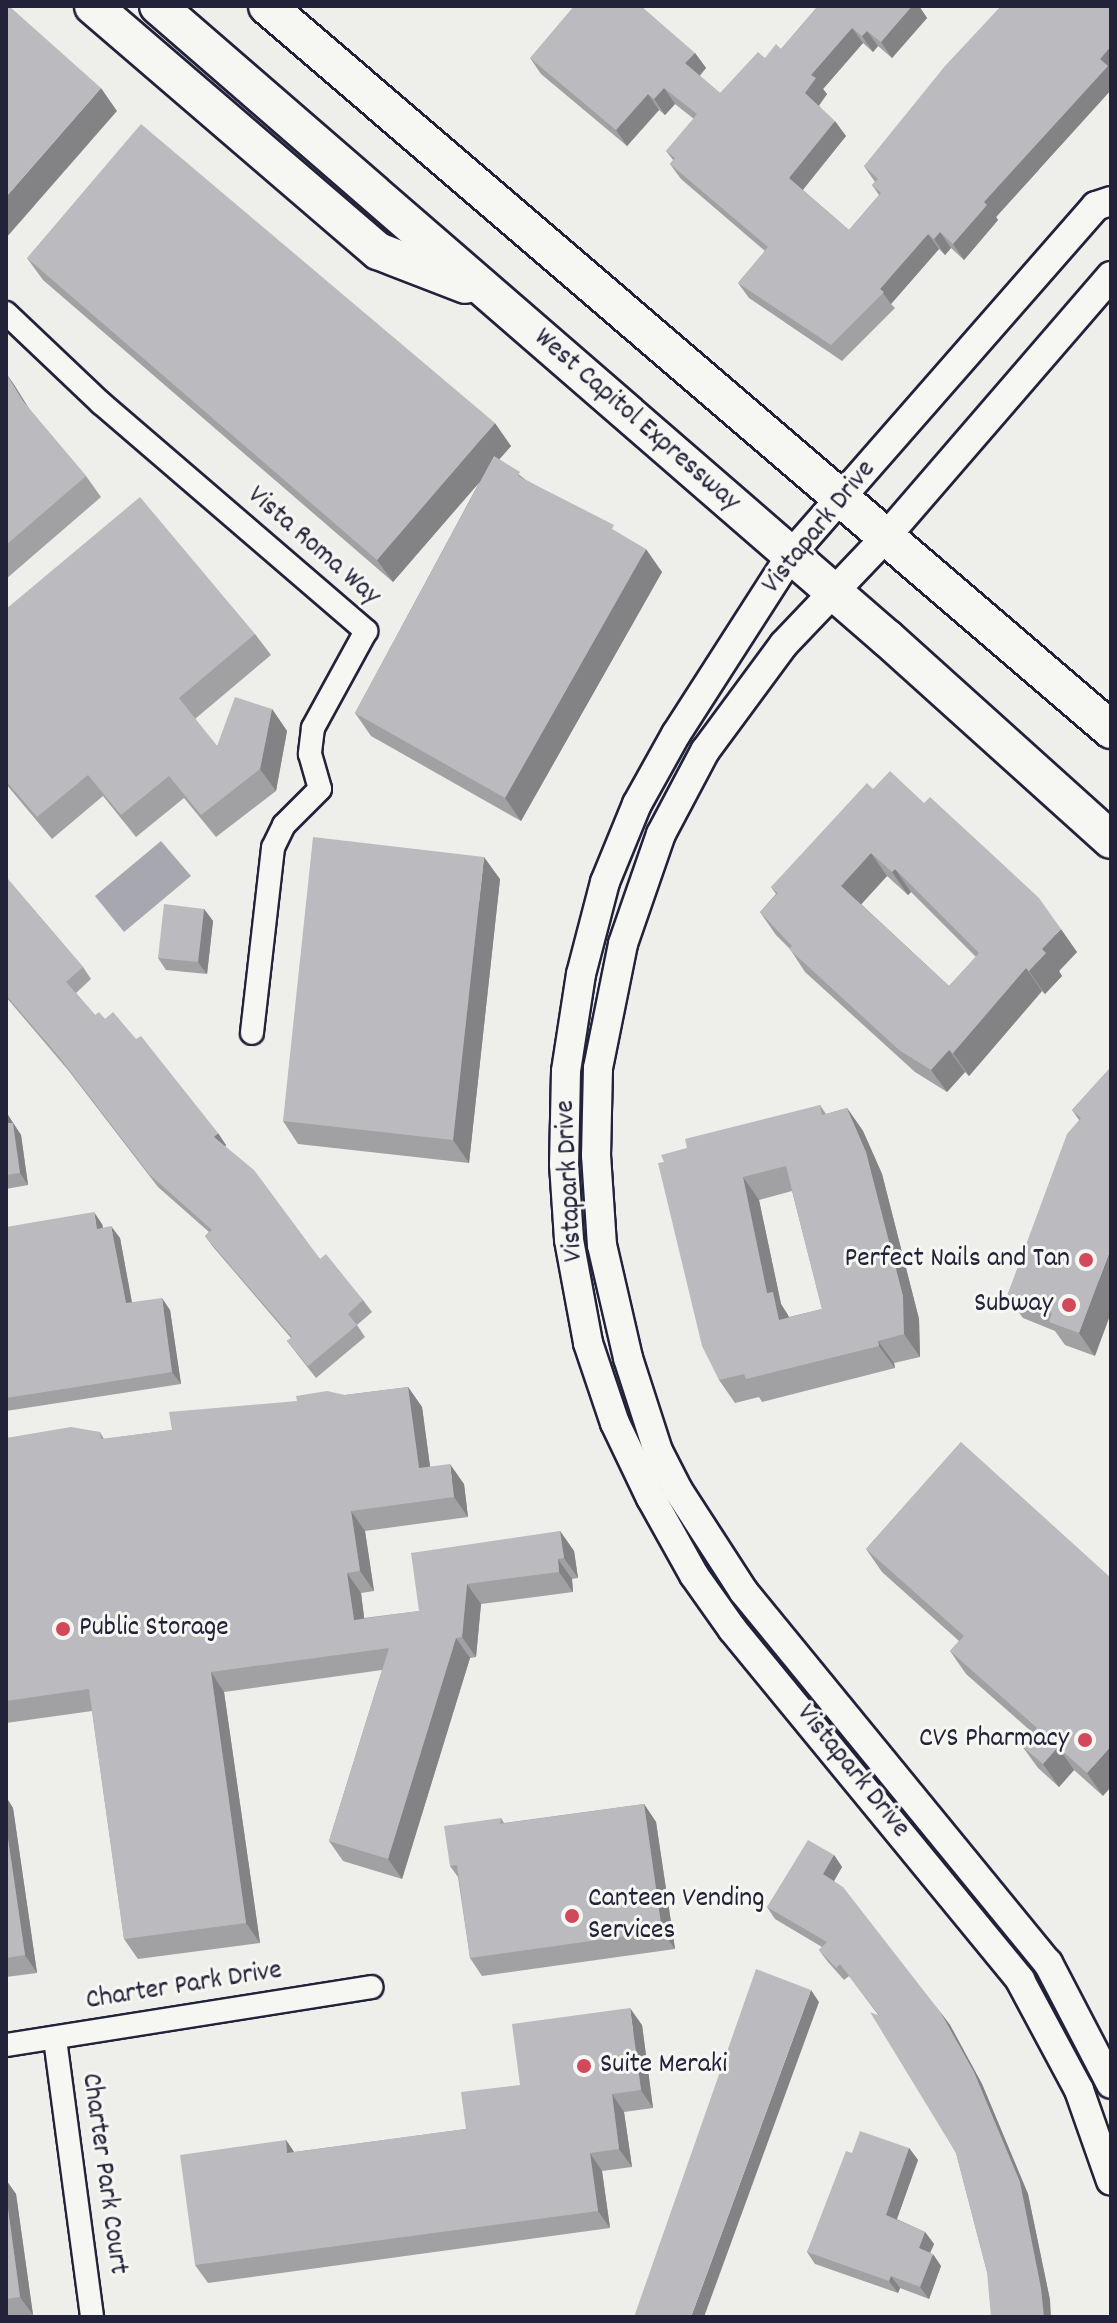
<!DOCTYPE html>
<style>
body{margin:0}
#map{position:relative;width:1117px;height:2323px;overflow:hidden;background:#eeeeeb;font-family:Dekko,sans-serif}
div>[style]{position:absolute}
[style*='--x']{left:calc(var(--x)*1px);top:calc(var(--y)*1px);width:calc(var(--w)*1px);rotate:calc(var(--a)*1deg)}
.water>*{inset:0;background:#a7a7af}
.roads{filter:drop-shadow(2px 0 #22223b) drop-shadow(-2px 0 #22223b) drop-shadow(0 2px #22223b) drop-shadow(0 -2px #22223b)}
.minor>*{height:22px;margin:-11px;padding:0 11px;transform-origin:11px;border-radius:11px;background:#f6f6f2}
.tertiary>*{height:28px;margin:-14px;padding:0 14px;transform-origin:14px;border-radius:14px;background:#f6f6f2}
.trunk>*{height:36px;margin:-18px;padding:0 18px;transform-origin:18px;border-radius:18px;background:#f6f6f2}
.wall>*{inset:0;background:#a1a1a4}
.shaded-wall>*{inset:0;background:#838386}
.building>*{inset:0;background:#bbbbbf}
.dots>*{width:22px;height:22px;translate:-50% -50%;box-sizing:border-box;border:4px solid #f6f6f2;border-radius:50%}
span{translate:-50% -50%;white-space:nowrap;text-align:center;line-height:1.15;-webkit-text-stroke:6px #f6f6f2;paint-order:stroke}
.street-label{font-size:28px;color:#22223b}
.poi-label{font-size:28px;color:#22223b}
.right{translate:-100% -50%;text-align:right}
.left{translate:0 -50%;text-align:left}
.frame{position:absolute;inset:0;border:8px solid #22223b;pointer-events:none}
</style>
<div id="map">
<div class="water">
<i style="clip-path:polygon(161px 841px,191px 876px,124px 932px,95px 896px)"></i>
</div>
<div class="roads">
<div class="minor">
<i style="--x:6;--y:313;--w:131;--a:43.5"></i>
<i style="--x:101;--y:403;--w:350;--a:40.7"></i>
<i style="--x:366;--y:631;--w:111;--a:118.7"></i>
<i style="--x:313;--y:728;--w:26;--a:97"></i>
<i style="--x:310;--y:754;--w:36;--a:74"></i>
<i style="--x:320;--y:789;--w:51;--a:135"></i>
<i style="--x:284;--y:825;--w:25;--a:116"></i>
<i style="--x:273;--y:848;--w:186;--a:96.5"></i>
<i style="--x:55;--y:2039;--w:280;--a:82.4"></i>
<i style="--x:6;--y:2045;--w:370;--a:-9"></i>
</div>
<div class="tertiary">
<i style="--x:1111;--y:201;--w:16;--a:162"></i>
<i style="--x:1096;--y:206;--w:463;--a:131.2"></i>
<i style="--x:791;--y:555;--w:213;--a:122.7"></i>
<i style="--x:676;--y:734;--w:80;--a:119.1"></i>
<i style="--x:637;--y:804;--w:84;--a:112.3"></i>
<i style="--x:605;--y:882;--w:95;--a:104.6"></i>
<i style="--x:581;--y:974;--w:98;--a:98.8"></i>
<i style="--x:566;--y:1071;--w:93;--a:91.2"></i>
<i style="--x:564;--y:1164;--w:76;--a:86.2"></i>
<i style="--x:569;--y:1240;--w:105;--a:79.5"></i>
<i style="--x:588;--y:1343;--w:84;--a:71.4"></i>
<i style="--x:615;--y:1423;--w:83;--a:64.4"></i>
<i style="--x:651;--y:1498;--w:88;--a:60.8"></i>
<i style="--x:694;--y:1575;--w:67;--a:54.7"></i>
<i style="--x:733;--y:1630;--w:453;--a:50.6"></i>
<i style="--x:1020;--y:1980;--w:125;--a:61.8"></i>
<i style="--x:1079;--y:2090;--w:96;--a:70.6"></i>
<i style="--x:1111;--y:276;--w:345;--a:130.8"></i>
<i style="--x:886;--y:537;--w:148;--a:133.6"></i>
<i style="--x:784;--y:644;--w:133;--a:126.4"></i>
<i style="--x:705;--y:751;--w:94;--a:117.9"></i>
<i style="--x:661;--y:834;--w:116;--a:109.1"></i>
<i style="--x:623;--y:944;--w:126;--a:101.4"></i>
<i style="--x:598;--y:1068;--w:87;--a:91.3"></i>
<i style="--x:596;--y:1155;--w:90;--a:86.2"></i>
<i style="--x:602;--y:1245;--w:116;--a:77"></i>
<i style="--x:628;--y:1358;--w:98;--a:72.1"></i>
<i style="--x:658;--y:1451;--w:44;--a:62.9"></i>
<i style="--x:678;--y:1490;--w:121;--a:57.1"></i>
<i style="--x:744;--y:1592;--w:480;--a:50.7"></i>
<i style="--x:1048;--y:1963;--w:136;--a:62.5"></i>
</div>
<div class="trunk">
<i style="--x:93;--y:6;--w:376;--a:40.7"></i>
<i style="--x:378;--y:251;--w:94;--a:21.1"></i>
<i style="--x:158;--y:6;--w:966;--a:40.93"></i>
<i style="--x:888;--y:639;--w:300;--a:42"></i>
<i style="--x:267;--y:6;--w:1112;--a:40.62"></i>
</div>
</div>
<div class="wall">
<i style="clip-path:polygon(816px 6px,919px 6px,927px 18px,892px 58px,878px 46px,873px 52px,863px 43px,823px 89px,827px 94px,819px 106px,846px 136px,803px 190px,849px 230px,879px 195px,872px 185px,875px 182px,864px 166px,1111px 6px,1111px 90px,996px 217px,998px 220px,964px 260px,951px 248px,945px 255px,939px 249px,891px 304px,895px 308px,842px 361px,749px 298px,738px 283px,765px 251px,681px 179px,670px 164px,673px 160px,666px 151px,694px 119px,675px 104px,665px 115px,659px 110px,627px 146px,541px 74px,530px 58px,695px 53px,706px 68px,700px 76px,720px 93px,765px 58px,781px 49px,817px 7px)"></i>
<i style="clip-path:polygon(27px 258px,511px 446px,499px 459px,526px 480px,620px 534px,662px 572px,521px 821px,371px 736px,355px 713px,480px 481px,393px 582px,43px 280px)"></i>
<i style="clip-path:polygon(6px 373px,29px 409px,86px 476px,101px 497px,6px 579px)"></i>
<i style="clip-path:polygon(6px 609px,255px 634px,271px 655px,195px 719px,217px 746px,272px 709px,287px 731px,276px 791px,216px 837px,184px 798px,136px 837px,103px 796px,52px 839px,6px 784px)"></i>
<i style="clip-path:polygon(evenodd,873px 789px,1077px 952px,1059px 971px,1062px 976px,1045px 994px,1042px 991px,969px 1076px,965px 1072px,947px 1092px,915px 1072px,805px 972px,790px 949px,776px 935px,760px 912px,776px 894px,771px 887px,873px 789px,887px 876px,908px 895px,911px 892px,976px 957px,949px 986px,861px 904px,887px 876px)"></i>
<i style="clip-path:polygon(6px 877px,83px 967px,91px 979px,76px 993px,95px 1015px,105px 1019px,226px 1145px,225px 1146px,320px 1259px,363px 1300px,372px 1312px,357px 1325px,365px 1337px,316px 1378px,287px 1341px,291px 1338px,214px 1248px,205px 1236px,209px 1232px,158px 1187px,68px 1070px,6px 997px)"></i>
<i style="clip-path:polygon(500px 879px,469px 1163px,298px 1144px,283px 1121px)"></i>
<i style="clip-path:polygon(204px 909px,213px 921px,207px 974px,166px 970px,158px 958px)"></i>
<i style="clip-path:polygon(1111px 1067px,1095px 1356px,1065px 1345px,1055px 1331px,1023px 1318px,1007px 1296px,1079px 1120px,1072px 1110px)"></i>
<i style="clip-path:polygon(evenodd,820px 1105px,826px 1114px,847px 1108px,863px 1131px,882px 1174px,919px 1319px,920px 1357px,894px 1363px,895px 1368px,762px 1402px,759px 1397px,735px 1403px,719px 1380px,664px 1162px,687px 1148px,820px 1105px,792px 1191px,822px 1309px,789px 1317px,781px 1304px,759px 1200px,792px 1191px)"></i>
<i style="clip-path:polygon(6px 1112px,21px 1135px,28px 1185px,6px 1189px)"></i>
<i style="clip-path:polygon(102px 1224px,103px 1228px,120px 1238px,132px 1302px,170px 1310px,181px 1384px,6px 1411px,6px 1227px)"></i>
<i style="clip-path:polygon(408px 1387px,422px 1407px,430px 1467px,464px 1484px,468px 1517px,365px 1531px,374px 1591px,361px 1593px,364px 1618px,419px 1611px,560px 1531px,574px 1551px,578px 1578px,572px 1579px,573px 1592px,481px 1604px,476px 1657px,470px 1658px,402px 1879px,343px 1861px,329px 1841px,382px 1670px,224px 1692px,260px 1943px,138px 1959px,124px 1939px,92px 1711px,6px 1723px,6px 1438px,100px 1432px,104px 1439px,172px 1430px,297px 1401px)"></i>
<i style="clip-path:polygon(961px 1442px,1103px 1796px,1074px 1770px,1059px 1787px,1038px 1768px,1022px 1746px,1033px 1733px,966px 1674px,950px 1651px,959px 1641px,882px 1572px,866px 1549px)"></i>
<i style="clip-path:polygon(6px 1797px,13px 1808px,37px 1973px,6px 1977px)"></i>
<i style="clip-path:polygon(644px 1804px,656px 1822px,675px 1949px,482px 1976px,470px 1958px,458px 1877px,450px 1866px,501px 1818px,504px 1823px)"></i>
<i style="clip-path:polygon(834px 1855px,842px 1867px,834px 1881px,941px 2013px,950px 2025px,982px 2084px,1028px 2194px,1050px 2300px,987px 2272px,956px 2153px,879px 2016px,849px 1976px,844px 1980px,828px 1962px,819px 1950px,822px 1947px,775px 1919px,767px 1907px)"></i>
<i style="clip-path:polygon(642px 2025px,653px 2108px,624px 2112px,632px 2167px,602px 2171px,610px 2228px,208px 2283px,195px 2265px,286px 2140px,294px 2152px,466px 2129px,520px 2085px)"></i>
<i style="clip-path:polygon(909px 2148px,918px 2160px,897px 2219px,925px 2232px,934px 2244px,930px 2253px,941px 2266px,929px 2299px,900px 2288px,898px 2293px,815px 2264px,807px 2252px,852px 2153px)"></i>
<i style="clip-path:polygon(6px 2180px,16px 2194px,33px 2315px,6px 2317px)"></i>
</div>
<div class="shaded-wall">
<i style="clip-path:polygon(912px 6px,919px 6px,927px 18px,892px 58px,881px 42px)"></i>
<i style="clip-path:polygon(852px 28px,863px 43px,823px 89px,827px 94px,816px 109px,805px 93px,811px 75px)"></i>
<i style="clip-path:polygon(867px 31px,878px 46px,873px 52px,862px 36px)"></i>
<i style="clip-path:polygon(1111px 46px,1111px 90px,996px 217px,998px 220px,964px 260px,953px 244px,984px 202px)"></i>
<i style="clip-path:polygon(695px 53px,706px 68px,696px 79px,685px 63px)"></i>
<i style="clip-path:polygon(101px 88px,117px 111px,6px 238px,6px 197px)"></i>
<i style="clip-path:polygon(664px 88px,675px 104px,665px 115px,654px 99px)"></i>
<i style="clip-path:polygon(648px 94px,659px 110px,627px 146px,616px 130px)"></i>
<i style="clip-path:polygon(835px 121px,846px 136px,800px 193px,789px 178px)"></i>
<i style="clip-path:polygon(940px 232px,951px 248px,945px 255px,934px 239px)"></i>
<i style="clip-path:polygon(928px 234px,939px 249px,891px 304px,880px 289px)"></i>
<i style="clip-path:polygon(6px 373px,15px 386px,38px 423px,23px 401px)"></i>
<i style="clip-path:polygon(495px 423px,511px 446px,393px 582px,377px 560px)"></i>
<i style="clip-path:polygon(646px 549px,662px 572px,521px 821px,505px 798px)"></i>
<i style="clip-path:polygon(272px 709px,287px 731px,276px 791px,260px 769px)"></i>
<i style="clip-path:polygon(871px 853px,887px 876px,857px 909px,841px 886px)"></i>
<i style="clip-path:polygon(484px 857px,500px 879px,469px 1163px,453px 1140px)"></i>
<i style="clip-path:polygon(895px 869px,911px 892px,908px 895px,892px 872px)"></i>
<i style="clip-path:polygon(204px 909px,213px 921px,207px 974px,198px 962px)"></i>
<i style="clip-path:polygon(1061px 929px,1077px 952px,1059px 971px,1062px 976px,1045px 994px,1029px 971px,1042px 949px)"></i>
<i style="clip-path:polygon(1026px 968px,1042px 991px,969px 1076px,953px 1053px)"></i>
<i style="clip-path:polygon(949px 1050px,965px 1072px,947px 1092px,931px 1070px)"></i>
<i style="clip-path:polygon(847px 1108px,863px 1131px,882px 1174px,919px 1319px,920px 1357px,904px 1334px)"></i>
<i style="clip-path:polygon(6px 1112px,21px 1135px,28px 1185px,20px 1173px,7px 1123px)"></i>
<i style="clip-path:polygon(218px 1133px,226px 1145px,223px 1149px,214px 1137px)"></i>
<i style="clip-path:polygon(743px 1177px,759px 1200px,781px 1304px,788px 1315px,795px 1343px,779px 1320px,767px 1293px)"></i>
<i style="clip-path:polygon(94px 1212px,102px 1224px,106px 1241px,97px 1229px)"></i>
<i style="clip-path:polygon(111px 1226px,120px 1238px,134px 1315px,126px 1303px)"></i>
<i style="clip-path:polygon(1111px 1248px,1111px 1313px,1095px 1356px,1079px 1333px)"></i>
<i style="clip-path:polygon(162px 1298px,170px 1310px,181px 1384px,172px 1372px)"></i>
<i style="clip-path:polygon(878px 1341px,894px 1363px,895px 1368px,879px 1346px)"></i>
<i style="clip-path:polygon(408px 1387px,422px 1407px,433px 1488px,419px 1468px)"></i>
<i style="clip-path:polygon(450px 1464px,464px 1484px,468px 1517px,454px 1497px)"></i>
<i style="clip-path:polygon(351px 1511px,365px 1531px,374px 1591px,360px 1571px)"></i>
<i style="clip-path:polygon(560px 1531px,574px 1551px,578px 1578px,564px 1558px)"></i>
<i style="clip-path:polygon(558px 1559px,572px 1579px,573px 1592px,559px 1572px)"></i>
<i style="clip-path:polygon(347px 1573px,361px 1593px,367px 1640px,354px 1620px)"></i>
<i style="clip-path:polygon(467px 1584px,481px 1604px,476px 1657px,462px 1637px)"></i>
<i style="clip-path:polygon(456px 1638px,470px 1658px,402px 1879px,388px 1859px)"></i>
<i style="clip-path:polygon(211px 1672px,224px 1692px,260px 1943px,246px 1923px)"></i>
<i style="clip-path:polygon(1111px 1746px,1111px 1787px,1103px 1796px,1087px 1773px)"></i>
<i style="clip-path:polygon(1058px 1747px,1074px 1770px,1059px 1787px,1043px 1764px)"></i>
<i style="clip-path:polygon(6px 1797px,13px 1808px,37px 1973px,25px 1955px,6px 1825px)"></i>
<i style="clip-path:polygon(644px 1804px,656px 1822px,675px 1949px,662px 1931px)"></i>
<i style="clip-path:polygon(834px 1855px,842px 1867px,831px 1886px,823px 1874px)"></i>
<i style="clip-path:polygon(811px 1990px,819px 2002px,704px 2317px,691px 2317px)"></i>
<i style="clip-path:polygon(630px 2008px,642px 2025px,653px 2108px,641px 2090px)"></i>
<i style="clip-path:polygon(941px 2013px,950px 2025px,982px 2084px,1028px 2194px,1050px 2300px,1051px 2317px,1044px 2317px)"></i>
<i style="clip-path:polygon(612px 2094px,624px 2112px,632px 2167px,619px 2149px)"></i>
<i style="clip-path:polygon(286px 2140px,298px 2158px,287px 2153px)"></i>
<i style="clip-path:polygon(909px 2148px,918px 2160px,894px 2227px,886px 2215px)"></i>
<i style="clip-path:polygon(590px 2153px,602px 2171px,610px 2228px,598px 2211px)"></i>
<i style="clip-path:polygon(6px 2180px,16px 2194px,33px 2315px,20px 2297px,6px 2194px)"></i>
<i style="clip-path:polygon(925px 2232px,934px 2244px,927px 2260px,919px 2248px)"></i>
<i style="clip-path:polygon(933px 2254px,941px 2266px,929px 2299px,920px 2287px)"></i>
<i style="clip-path:polygon(891px 2276px,900px 2288px,898px 2293px,889px 2281px)"></i>
</div>
<div class="building">
<i style="clip-path:polygon(6px 6px,9px 6px,101px 88px,6px 197px)"></i>
<i style="clip-path:polygon(574px 6px,641px 6px,695px 53px,685px 63px,720px 93px,758px 52px,765px 58px,776px 44px,781px 49px,818px 6px,912px 6px,881px 42px,867px 31px,862px 36px,852px 28px,811px 75px,816px 78px,805px 93px,835px 121px,789px 178px,849px 230px,881px 193px,872px 185px,878px 179px,864px 166px,945px 66px,1001px 6px,1111px 6px,1111px 46px,1100px 59px,1108px 66px,984px 202px,987px 205px,953px 244px,940px 232px,934px 239px,928px 234px,880px 289px,884px 292px,831px 345px,738px 283px,768px 247px,670px 164px,675px 158px,666px 151px,697px 114px,664px 88px,654px 99px,648px 94px,616px 130px,530px 58px)"></i>
<i style="clip-path:polygon(141px 124px,495px 423px,377px 560px,27px 258px)"></i>
<i style="clip-path:polygon(6px 374px,23px 401px,86px 476px,6px 545px)"></i>
<i style="clip-path:polygon(494px 456px,520px 472px,518px 476px,614px 525px,612px 529px,646px 549px,505px 798px,355px 713px)"></i>
<i style="clip-path:polygon(140px 497px,255px 634px,179px 698px,217px 746px,235px 697px,272px 709px,260px 769px,201px 815px,169px 776px,121px 815px,88px 775px,37px 817px,6px 781px,6px 609px)"></i>
<i style="clip-path:polygon(evenodd,890px 771px,924px 803px,930px 797px,995px 857px,1039px 898px,1061px 929px,1042px 949px,1046px 953px,1029px 971px,1026px 968px,953px 1053px,949px 1050px,931px 1070px,899px 1050px,789px 949px,792px 946px,760px 912px,778px 893px,771px 887px,867px 783px,873px 789px,890px 771px,871px 853px,892px 872px,895px 869px,979px 953px,949px 986px,841px 886px,871px 853px)"></i>
<i style="clip-path:polygon(313px 837px,484px 857px,453px 1140px,283px 1121px)"></i>
<i style="clip-path:polygon(6px 877px,83px 967px,66px 982px,95px 1015px,99px 1012px,105px 1019px,113px 1012px,136px 1039px,141px 1036px,218px 1133px,214px 1137px,254px 1170px,320px 1259px,326px 1254px,363px 1300px,348px 1314px,357px 1325px,308px 1366px,287px 1341px,292px 1337px,205px 1236px,212px 1230px,150px 1175px,60px 1058px,6px 995px)"></i>
<i style="clip-path:polygon(164px 904px,204px 909px,198px 962px,158px 958px)"></i>
<i style="clip-path:polygon(1111px 1067px,1111px 1248px,1079px 1333px,1049px 1322px,1052px 1313px,1007px 1296px,1067px 1134px,1081px 1118px,1072px 1110px)"></i>
<i style="clip-path:polygon(evenodd,820px 1105px,822px 1115px,847px 1108px,866px 1152px,903px 1296px,904px 1334px,878px 1341px,879px 1346px,746px 1379px,744px 1374px,719px 1380px,702px 1346px,658px 1163px,664px 1162px,661px 1155px,687px 1148px,685px 1139px,820px 1105px,786px 1166px,822px 1309px,779px 1320px,773px 1292px,767px 1293px,743px 1177px,786px 1166px)"></i>
<i style="clip-path:polygon(6px 1113px,7px 1123px,13px 1123px,20px 1173px,6px 1175px)"></i>
<i style="clip-path:polygon(94px 1212px,97px 1229px,111px 1226px,126px 1303px,162px 1298px,172px 1372px,6px 1398px,6px 1227px)"></i>
<i style="clip-path:polygon(408px 1387px,419px 1468px,450px 1464px,454px 1497px,351px 1511px,360px 1571px,347px 1573px,354px 1620px,419px 1611px,411px 1553px,560px 1531px,564px 1558px,558px 1559px,559px 1572px,467px 1584px,462px 1637px,456px 1638px,388px 1859px,329px 1841px,389px 1648px,211px 1672px,246px 1923px,124px 1939px,89px 1689px,6px 1701px,6px 1438px,71px 1427px,100px 1432px,101px 1439px,172px 1430px,169px 1412px,297px 1401px,296px 1396px,327px 1391px,345px 1395px)"></i>
<i style="clip-path:polygon(961px 1442px,1111px 1578px,1111px 1746px,1087px 1773px,1058px 1747px,1043px 1764px,1022px 1746px,1037px 1728px,950px 1651px,964px 1636px,866px 1549px)"></i>
<i style="clip-path:polygon(644px 1804px,662px 1931px,470px 1958px,457px 1865px,450px 1866px,444px 1826px,501px 1818px,500px 1824px)"></i>
<i style="clip-path:polygon(6px 1825px,25px 1955px,6px 1958px)"></i>
<i style="clip-path:polygon(808px 1840px,834px 1855px,823px 1874px,843px 1887px,941px 2013px,974px 2072px,1020px 2182px,1041px 2288px,1044px 2317px,991px 2317px,987px 2272px,956px 2153px,870px 2012px,880px 2016px,840px 1964px,836px 1968px,819px 1950px,827px 1942px,767px 1907px)"></i>
<i style="clip-path:polygon(756px 1969px,811px 1990px,691px 2317px,634px 2317px)"></i>
<i style="clip-path:polygon(630px 2008px,641px 2090px,612px 2094px,619px 2149px,590px 2153px,598px 2211px,195px 2265px,180px 2155px,286px 2140px,287px 2153px,466px 2129px,461px 2092px,520px 2085px,512px 2024px)"></i>
<i style="clip-path:polygon(860px 2131px,909px 2148px,886px 2215px,925px 2232px,919px 2248px,933px 2254px,920px 2287px,891px 2276px,889px 2281px,807px 2252px,846px 2151px,852px 2153px)"></i>
<i style="clip-path:polygon(6px 2194px,20px 2297px,6px 2299px)"></i>
</div>
<div class="dots">
<i style="left:1086px;top:1260px;background:#d1495b"></i>
<i style="left:1069px;top:1305px;background:#d1495b"></i>
<i style="left:63px;top:1629px;background:#d1495b"></i>
<i style="left:1085px;top:1740px;background:#d1495b"></i>
<i style="left:572px;top:1916px;background:#d1495b"></i>
<i style="left:584px;top:2066px;background:#d1495b"></i>
</div>
<div class="street-label">
<span style="left:636px;top:421px;rotate:41deg">West Capitol Expressway</span>
<span style="left:820px;top:528px;rotate:-51deg">Vistapark Drive</span>
<span style="left:313px;top:547px;rotate:41deg">Vista Roma Way</span>
<span style="left:571px;top:1181px;rotate:-93deg">Vistapark Drive</span>
<span style="left:852px;top:1772px;rotate:51deg">Vistapark Drive</span>
<span style="left:184px;top:1987px;rotate:-9deg">Charter Park Drive</span>
<span style="left:103px;top:2174px;rotate:82deg">Charter Park Court</span>
</div>
<div class="poi-label">
<span class="right" style="left:1070px;top:1260px">Perfect Nails and Tan</span>
<span class="right" style="left:1053px;top:1305px">Subway</span>
<span class="left" style="left:79px;top:1629px">Public Storage</span>
<span class="right" style="left:1069px;top:1740px">CVS Pharmacy</span>
<span class="left" style="left:588px;top:1916px">Canteen Vending<br>Services</span>
<span class="left" style="left:600px;top:2066px">Suite Meraki</span>
</div>
<div class="frame"></div>
</div>
